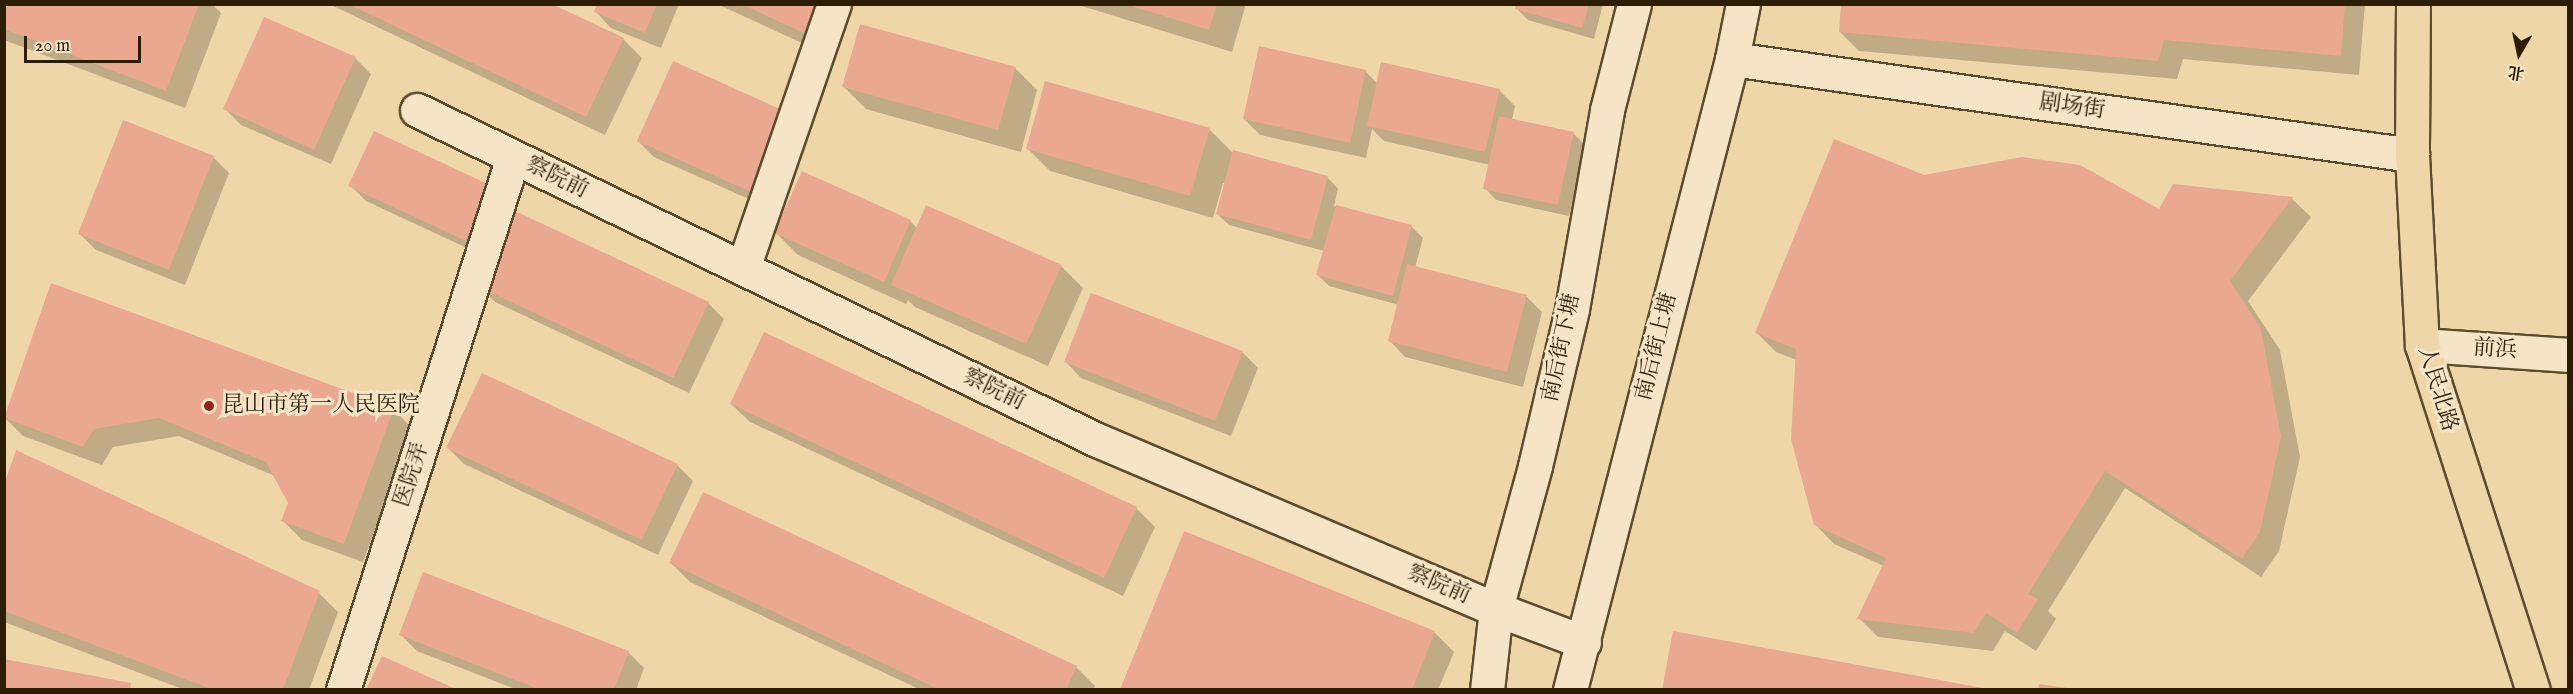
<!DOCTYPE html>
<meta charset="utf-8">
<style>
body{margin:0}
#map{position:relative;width:2573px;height:694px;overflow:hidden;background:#efd6a8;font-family:"IM FELL English","Noto Serif SC",serif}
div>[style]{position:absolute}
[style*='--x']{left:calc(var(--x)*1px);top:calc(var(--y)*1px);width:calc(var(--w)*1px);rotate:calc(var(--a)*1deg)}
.shadow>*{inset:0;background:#0003}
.building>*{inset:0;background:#e9a88f}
.roads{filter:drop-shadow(2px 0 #5d4b2e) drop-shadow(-2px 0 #5d4b2e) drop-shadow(0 2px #5d4b2e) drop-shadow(0 -2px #5d4b2e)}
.minor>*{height:33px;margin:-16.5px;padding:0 16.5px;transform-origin:16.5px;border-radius:16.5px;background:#f5e4c6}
.major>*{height:33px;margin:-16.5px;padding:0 16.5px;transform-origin:16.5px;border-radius:16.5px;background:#efd6a8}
.dots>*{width:16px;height:16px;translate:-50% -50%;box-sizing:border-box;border:3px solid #f5e4c6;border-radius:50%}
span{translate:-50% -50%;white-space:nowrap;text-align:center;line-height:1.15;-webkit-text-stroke:6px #f5e4c6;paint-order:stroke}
.street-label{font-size:22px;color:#2c1d05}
.poi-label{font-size:22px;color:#2c1d05}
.left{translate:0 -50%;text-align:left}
.frame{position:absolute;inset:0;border:6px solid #2c1d05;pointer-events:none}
.north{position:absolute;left:2489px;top:24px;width:60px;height:60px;-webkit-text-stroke:4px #f5e4c6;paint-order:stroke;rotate:189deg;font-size:16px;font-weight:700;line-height:24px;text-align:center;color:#2c1d05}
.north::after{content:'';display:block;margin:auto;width:21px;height:27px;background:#2c1d05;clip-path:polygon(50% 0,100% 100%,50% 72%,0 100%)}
.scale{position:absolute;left:24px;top:36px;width:117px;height:27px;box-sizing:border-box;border:3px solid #2c1d05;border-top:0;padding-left:8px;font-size:18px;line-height:21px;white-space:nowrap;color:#2c1d05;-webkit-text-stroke:4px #f5e4c6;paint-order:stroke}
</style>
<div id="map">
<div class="shadow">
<i style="clip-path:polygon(4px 4px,212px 4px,221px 13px,185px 108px,4px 40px)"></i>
<i style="clip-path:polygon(329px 4px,549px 4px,623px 39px,642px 58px,605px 135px)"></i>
<i style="clip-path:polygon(599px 4px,679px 4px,661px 48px,611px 28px,596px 12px)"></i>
<i style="clip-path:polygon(717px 4px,849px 4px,826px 54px)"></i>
<i style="clip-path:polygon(1075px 4px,1246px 4px,1232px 52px)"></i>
<i style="clip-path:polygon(1518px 4px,1603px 4px,1594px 39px,1528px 20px,1517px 9px)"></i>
<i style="clip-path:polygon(1843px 4px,2365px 4px,2359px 75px,2183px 59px,2177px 79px,1859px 51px,1840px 32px)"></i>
<i style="clip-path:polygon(355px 58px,371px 74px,331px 164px,241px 125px,225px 109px)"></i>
<i style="clip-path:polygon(674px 63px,769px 208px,654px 157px,638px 141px)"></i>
<i style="clip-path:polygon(1015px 68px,1037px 90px,1021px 152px,866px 109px,844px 87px)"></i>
<i style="clip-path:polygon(1365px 71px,1378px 84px,1499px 90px,1515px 106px,1512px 120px,1574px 134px,1585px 145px,1569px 216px,1496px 200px,1485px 188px,1490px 165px,1384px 141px,1372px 129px,1366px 158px,1260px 135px,1244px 119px)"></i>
<i style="clip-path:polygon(1209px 129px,1232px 152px,1327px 177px,1338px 189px,1334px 206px,1412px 227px,1423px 238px,1415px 268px,1526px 296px,1542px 312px,1523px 387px,1405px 357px,1390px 341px,1399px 305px,1329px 286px,1318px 275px,1324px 251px,1229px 225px,1217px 214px,1225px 183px,1223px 183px,1213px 218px,1050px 171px,1028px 149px)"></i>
<i style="clip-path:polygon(213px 157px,229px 173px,185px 285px,96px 250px,80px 234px)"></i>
<i style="clip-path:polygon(803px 173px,911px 222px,917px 228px,1061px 266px,1083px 288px,1048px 366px,915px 307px,908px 300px,906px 304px,798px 255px,775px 232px)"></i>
<i style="clip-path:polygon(1924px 177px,2159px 211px,2174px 185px,2292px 199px,2311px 217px,2248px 301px,2280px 350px,2300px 457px,2279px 551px,2261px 577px,2125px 488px,2048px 611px,2056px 619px,2036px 651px,2005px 631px,1993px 651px,1878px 637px,1859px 618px,1884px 566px,1834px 544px,1815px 524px,1797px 360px,1776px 352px,1757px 333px)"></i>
<i style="clip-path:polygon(350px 185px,507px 203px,482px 255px,366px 201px)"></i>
<i style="clip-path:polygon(479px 286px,708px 303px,724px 319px,689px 393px,495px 302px)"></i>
<i style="clip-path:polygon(1242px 352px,1258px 368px,1231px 436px,1081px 378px,1066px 362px)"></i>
<i style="clip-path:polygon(731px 404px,1136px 508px,1155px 527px,1123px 596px,750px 422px)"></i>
<i style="clip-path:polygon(393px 409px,412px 428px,363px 562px,302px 540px,283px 521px,290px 503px,275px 476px,179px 436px,113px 447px,102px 465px,23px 436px,4px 417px)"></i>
<i style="clip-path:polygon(448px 448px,677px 465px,693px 481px,658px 555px,464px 464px)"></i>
<i style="clip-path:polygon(4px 490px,319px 593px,338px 612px,309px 690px,185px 690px,4px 622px)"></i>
<i style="clip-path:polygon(1185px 533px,1435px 633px,1454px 652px,1438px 690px,1120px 690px)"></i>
<i style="clip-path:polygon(671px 563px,1076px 667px,1095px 686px,1093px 690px,921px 690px,690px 582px)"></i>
<i style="clip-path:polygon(401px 635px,628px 652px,644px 668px,636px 690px,518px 690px,417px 651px)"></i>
</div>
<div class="building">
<i style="clip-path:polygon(4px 4px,199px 4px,166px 91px,4px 29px)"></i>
<i style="clip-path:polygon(348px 4px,552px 4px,624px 38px,586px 117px)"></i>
<i style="clip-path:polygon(597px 4px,657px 4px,645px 33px,594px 12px)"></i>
<i style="clip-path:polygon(741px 4px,817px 4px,804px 33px)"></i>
<i style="clip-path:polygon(1125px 4px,1217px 4px,1209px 30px)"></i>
<i style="clip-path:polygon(1516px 4px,1589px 4px,1582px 28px,1515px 9px)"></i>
<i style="clip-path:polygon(1841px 4px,2345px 4px,2341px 56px,2164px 40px,2158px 61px,1839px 32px)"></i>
<i style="clip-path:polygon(264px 17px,356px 57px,314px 150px,223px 109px)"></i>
<i style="clip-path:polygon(860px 24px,1016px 67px,998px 130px,842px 87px)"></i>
<i style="clip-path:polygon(1259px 46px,1366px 70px,1350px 143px,1243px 119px)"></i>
<i style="clip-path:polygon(673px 61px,789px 113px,753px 193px,637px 141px)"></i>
<i style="clip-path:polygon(1381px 62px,1500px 89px,1485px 152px,1367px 126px)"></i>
<i style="clip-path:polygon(1045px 81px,1210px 128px,1190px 196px,1026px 149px)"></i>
<i style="clip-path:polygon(1499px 116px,1574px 132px,1558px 205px,1483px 189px)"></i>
<i style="clip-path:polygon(123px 120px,214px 156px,169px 270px,78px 234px)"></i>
<i style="clip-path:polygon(374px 131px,492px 186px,466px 241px,348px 186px)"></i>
<i style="clip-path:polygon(1834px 139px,1924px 175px,2022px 157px,2080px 165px,2159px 209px,2173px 184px,2293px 197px,2230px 281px,2261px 329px,2281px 437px,2260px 532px,2242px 559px,2105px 471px,2028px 594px,2038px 599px,2017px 633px,1986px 613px,1974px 633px,1857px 619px,1886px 558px,1814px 525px,1791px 439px,1796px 349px,1755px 333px)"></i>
<i style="clip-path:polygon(1233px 150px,1328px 176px,1311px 240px,1216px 214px)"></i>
<i style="clip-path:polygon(802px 171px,911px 220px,884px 282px,774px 233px)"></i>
<i style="clip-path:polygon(926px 205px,1062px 265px,1026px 344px,891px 285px)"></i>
<i style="clip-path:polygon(1336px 205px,1412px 225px,1393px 296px,1316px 275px)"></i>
<i style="clip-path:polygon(513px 210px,709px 302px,673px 378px,477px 286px)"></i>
<i style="clip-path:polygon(1407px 264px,1527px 295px,1507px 372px,1388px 341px)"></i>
<i style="clip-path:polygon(51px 283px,394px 408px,344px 544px,281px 521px,288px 503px,266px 462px,159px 418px,94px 429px,83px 447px,4px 418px)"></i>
<i style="clip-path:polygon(1091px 293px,1243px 351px,1215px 421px,1064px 362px)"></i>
<i style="clip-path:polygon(764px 332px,1137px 507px,1104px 578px,730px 404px)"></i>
<i style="clip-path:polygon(482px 373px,678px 464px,642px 540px,446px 448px)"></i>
<i style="clip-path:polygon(16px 450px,320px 591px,283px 690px,214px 690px,4px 611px,4px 485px)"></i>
<i style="clip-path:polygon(703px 492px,1077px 666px,1066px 690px,940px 690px,669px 563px)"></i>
<i style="clip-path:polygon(1184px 531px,1435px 631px,1412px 690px,1120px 690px)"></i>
<i style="clip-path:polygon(423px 572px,629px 651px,614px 690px,541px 690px,399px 635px)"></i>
<i style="clip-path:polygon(1673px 631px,1983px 688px,1983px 690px,1662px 690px)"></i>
<i style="clip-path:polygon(382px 656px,458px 690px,366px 690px)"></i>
<i style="clip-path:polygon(4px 659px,131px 683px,130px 690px,4px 690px)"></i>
<i style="clip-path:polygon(2039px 684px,2067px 688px,2067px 690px,2038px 690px)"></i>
</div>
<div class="roads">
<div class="minor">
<i style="--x:1732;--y:59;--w:687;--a:8.04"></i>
<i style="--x:417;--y:110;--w:756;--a:25.89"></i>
<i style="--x:1097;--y:440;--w:433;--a:23"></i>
<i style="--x:1496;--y:609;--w:94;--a:20.6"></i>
<i style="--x:743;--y:268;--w:279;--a:-71"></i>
<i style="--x:2422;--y:345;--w:146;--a:3.9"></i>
<i style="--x:343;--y:690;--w:559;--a:-72.31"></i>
<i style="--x:1487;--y:690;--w:81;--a:-83.7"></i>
<i style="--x:1496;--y:609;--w:148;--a:-74.7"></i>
<i style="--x:1535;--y:466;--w:161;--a:-76.7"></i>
<i style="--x:1572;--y:309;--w:202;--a:-80"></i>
<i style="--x:1607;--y:110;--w:109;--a:-75.7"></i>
<i style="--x:1570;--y:690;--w:651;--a:-75.6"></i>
<i style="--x:1732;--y:59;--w:56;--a:-78.7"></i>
</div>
<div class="major">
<i style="--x:2413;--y:4;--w:151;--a:90.4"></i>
<i style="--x:2412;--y:155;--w:190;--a:87"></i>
<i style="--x:2422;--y:345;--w:362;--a:72.2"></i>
</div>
</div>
<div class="dots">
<i style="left:209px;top:406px;background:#8f2418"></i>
</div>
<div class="street-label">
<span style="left:2072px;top:107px;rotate:8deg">剧场街</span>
<span style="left:557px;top:178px;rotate:26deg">察院前</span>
<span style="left:1657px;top:347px;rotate:-76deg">南后街上塘</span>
<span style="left:1562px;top:348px;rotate:-78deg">南后街下塘</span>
<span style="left:2495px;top:350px;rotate:4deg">前浜</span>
<span style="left:2437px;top:389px;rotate:73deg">人民北路</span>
<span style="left:994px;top:390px;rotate:26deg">察院前</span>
<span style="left:412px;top:475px;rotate:-72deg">医院弄</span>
<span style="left:1439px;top:585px;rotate:23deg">察院前</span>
</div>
<div class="poi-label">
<span class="left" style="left:222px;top:406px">昆山市第一人民医院</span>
</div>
<div class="frame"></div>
<div class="north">北</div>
<div class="scale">20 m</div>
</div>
